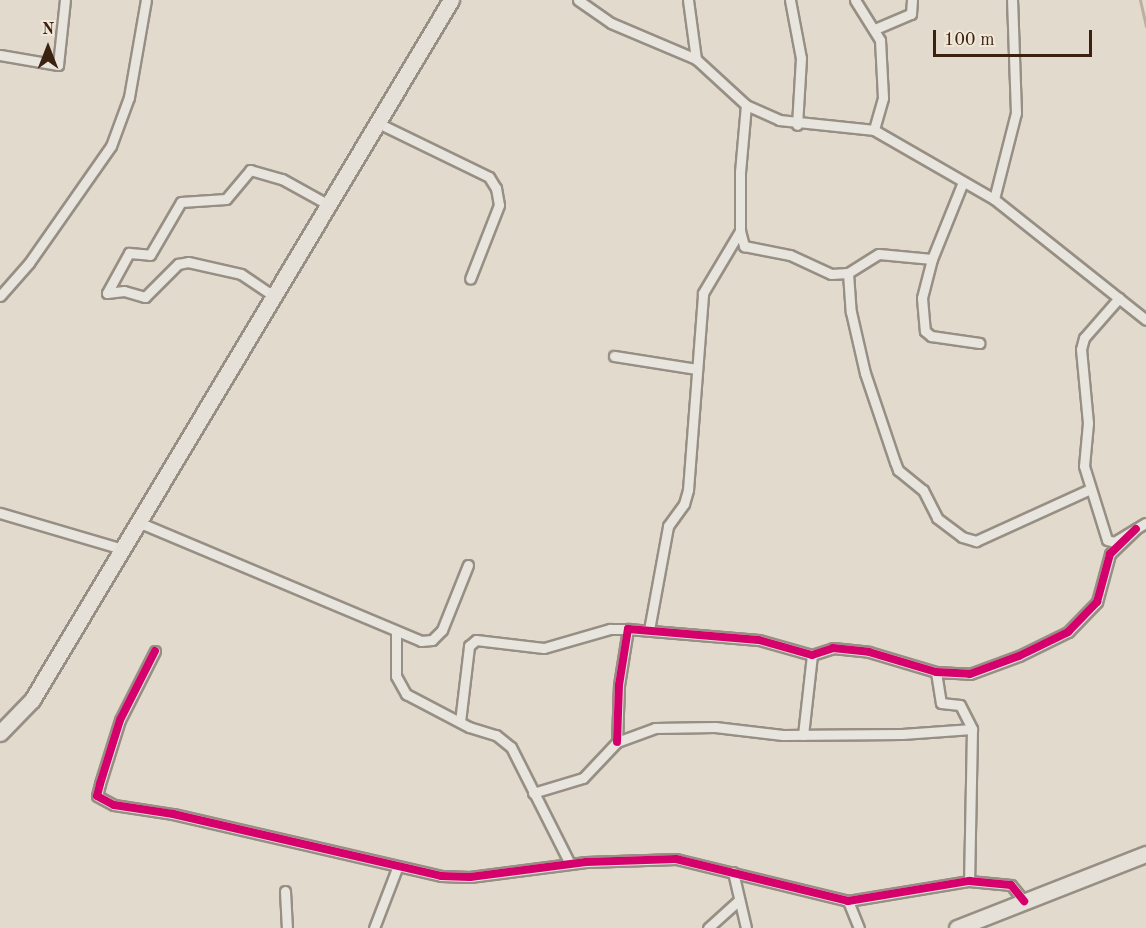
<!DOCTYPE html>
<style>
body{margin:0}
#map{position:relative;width:1146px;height:928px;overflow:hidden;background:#e2dacc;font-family:"Old Standard TT",serif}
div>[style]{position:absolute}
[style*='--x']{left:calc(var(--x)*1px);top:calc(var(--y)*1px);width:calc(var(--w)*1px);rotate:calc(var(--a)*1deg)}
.stream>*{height:3px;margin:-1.5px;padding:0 1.5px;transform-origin:1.5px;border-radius:1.5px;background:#beaf9c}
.roads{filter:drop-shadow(2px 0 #978f84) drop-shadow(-2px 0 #978f84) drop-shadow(0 2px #978f84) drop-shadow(0 -2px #978f84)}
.minor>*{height:9px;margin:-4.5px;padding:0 4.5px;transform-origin:4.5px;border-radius:4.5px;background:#e8e4de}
.primary>*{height:15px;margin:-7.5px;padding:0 7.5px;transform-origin:7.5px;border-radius:7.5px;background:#e5e0d8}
.cycleway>*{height:8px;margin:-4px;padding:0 4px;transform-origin:4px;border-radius:4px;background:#d6006c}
span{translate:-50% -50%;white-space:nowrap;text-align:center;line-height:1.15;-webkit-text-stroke:5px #f1e8d9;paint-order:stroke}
.north{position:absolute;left:18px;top:18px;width:60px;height:60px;-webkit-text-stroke:4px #f1e8d9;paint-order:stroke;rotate:0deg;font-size:16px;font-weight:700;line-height:24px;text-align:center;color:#3a2110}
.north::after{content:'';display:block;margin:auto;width:21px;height:27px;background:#3a2110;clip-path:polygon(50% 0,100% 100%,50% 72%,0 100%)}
.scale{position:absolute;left:933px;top:30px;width:159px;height:27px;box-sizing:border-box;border:3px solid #3a2110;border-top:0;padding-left:8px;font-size:18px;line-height:21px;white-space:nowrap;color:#3a2110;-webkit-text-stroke:4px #f1e8d9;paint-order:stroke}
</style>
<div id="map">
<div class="stream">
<i style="--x:1140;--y:0;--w:27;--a:77"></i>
</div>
<div class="roads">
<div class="minor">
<i style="--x:578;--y:0;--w:40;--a:34.9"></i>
<i style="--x:611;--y:23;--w:92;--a:23"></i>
<i style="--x:696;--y:59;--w:68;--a:42.6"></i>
<i style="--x:746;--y:105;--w:36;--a:24"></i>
<i style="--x:779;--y:120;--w:96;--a:6"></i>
<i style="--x:874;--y:130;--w:138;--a:29.9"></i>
<i style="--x:994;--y:199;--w:194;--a:38.5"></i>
<i style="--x:688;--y:0;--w:60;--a:82.3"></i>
<i style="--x:790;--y:0;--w:59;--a:79.3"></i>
<i style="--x:801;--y:58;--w:67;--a:93.4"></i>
<i style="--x:855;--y:0;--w:47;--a:58"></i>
<i style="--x:880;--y:40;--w:58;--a:87"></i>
<i style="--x:883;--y:98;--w:33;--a:106"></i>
<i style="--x:875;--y:29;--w:39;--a:-23"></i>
<i style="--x:911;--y:14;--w:14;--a:-86"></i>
<i style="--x:0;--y:55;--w:59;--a:9.8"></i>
<i style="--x:58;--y:65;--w:65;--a:-83.9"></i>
<i style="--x:746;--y:105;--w:67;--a:95.1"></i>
<i style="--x:740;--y:172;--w:59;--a:90"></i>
<i style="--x:740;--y:231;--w:16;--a:75"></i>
<i style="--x:744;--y:246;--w:47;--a:11.1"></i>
<i style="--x:790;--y:255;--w:45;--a:24.9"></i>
<i style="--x:831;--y:274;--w:17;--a:-3"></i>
<i style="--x:848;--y:273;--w:36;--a:-32"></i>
<i style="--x:879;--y:254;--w:53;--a:5.4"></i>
<i style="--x:932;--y:259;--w:83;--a:-68.1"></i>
<i style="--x:378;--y:123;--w:123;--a:25.9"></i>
<i style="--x:489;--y:177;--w:13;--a:58"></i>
<i style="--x:496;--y:188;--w:17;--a:80"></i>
<i style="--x:499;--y:205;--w:79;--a:111.4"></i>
<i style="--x:994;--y:199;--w:89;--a:-75.7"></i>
<i style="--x:1016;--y:113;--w:113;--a:-92"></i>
<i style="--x:932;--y:259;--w:40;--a:104.4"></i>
<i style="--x:922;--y:298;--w:33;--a:85"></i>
<i style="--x:925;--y:331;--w:8;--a:40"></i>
<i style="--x:931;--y:336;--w:49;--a:8.3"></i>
<i style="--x:848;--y:273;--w:39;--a:86"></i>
<i style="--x:851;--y:312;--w:63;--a:77.1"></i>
<i style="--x:865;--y:373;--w:94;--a:71.4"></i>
<i style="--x:895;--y:462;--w:9;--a:69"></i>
<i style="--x:898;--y:470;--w:32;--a:39"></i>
<i style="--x:923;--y:490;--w:31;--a:63"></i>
<i style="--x:937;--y:518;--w:31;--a:37"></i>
<i style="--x:962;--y:537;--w:15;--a:16"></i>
<i style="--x:976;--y:541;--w:125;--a:-24.5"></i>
<i style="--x:107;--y:293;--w:46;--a:-61.2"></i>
<i style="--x:129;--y:253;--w:21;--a:5"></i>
<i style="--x:150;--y:255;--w:61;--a:-59.7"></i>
<i style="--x:181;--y:202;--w:45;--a:-3.8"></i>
<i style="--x:226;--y:199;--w:38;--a:-50"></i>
<i style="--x:250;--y:170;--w:33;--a:16"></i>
<i style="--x:282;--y:179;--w:54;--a:29"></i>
<i style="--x:107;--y:293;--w:17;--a:-7"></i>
<i style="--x:124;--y:291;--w:22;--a:16"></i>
<i style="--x:145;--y:297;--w:47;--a:-45"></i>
<i style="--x:178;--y:264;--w:10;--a:-11"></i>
<i style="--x:188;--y:262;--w:54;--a:12.8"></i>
<i style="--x:241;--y:274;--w:40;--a:34"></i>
<i style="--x:0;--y:296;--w:44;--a:-48.7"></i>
<i style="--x:29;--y:263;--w:143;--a:-55"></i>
<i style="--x:111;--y:146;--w:52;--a:-69.8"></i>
<i style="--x:129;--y:97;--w:98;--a:-80.1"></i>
<i style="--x:1119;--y:298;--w:53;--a:131.2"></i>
<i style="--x:1084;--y:338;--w:11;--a:105"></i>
<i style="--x:1081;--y:349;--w:74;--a:84.6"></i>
<i style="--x:1088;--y:423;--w:43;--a:95.3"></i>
<i style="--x:1084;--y:466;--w:77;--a:72.7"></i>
<i style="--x:1107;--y:540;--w:7;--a:16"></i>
<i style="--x:1114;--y:542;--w:37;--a:-31"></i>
<i style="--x:614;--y:356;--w:84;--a:8.9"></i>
<i style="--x:0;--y:513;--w:127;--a:16.4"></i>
<i style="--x:138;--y:522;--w:307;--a:22.8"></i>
<i style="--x:421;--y:641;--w:11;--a:-5"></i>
<i style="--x:432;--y:640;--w:14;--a:-45"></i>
<i style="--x:442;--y:630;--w:70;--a:-68.2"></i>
<i style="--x:649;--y:630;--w:106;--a:-79.6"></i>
<i style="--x:668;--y:526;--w:27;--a:-54"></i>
<i style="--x:684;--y:504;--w:15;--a:-74"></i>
<i style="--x:688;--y:490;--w:198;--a:-85.6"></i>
<i style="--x:703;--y:293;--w:72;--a:-59.2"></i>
<i style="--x:396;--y:632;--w:44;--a:90"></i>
<i style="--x:396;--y:676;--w:21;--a:61"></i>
<i style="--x:406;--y:694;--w:71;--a:27.6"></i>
<i style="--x:469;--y:727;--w:28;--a:17"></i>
<i style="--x:496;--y:735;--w:19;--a:39"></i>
<i style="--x:511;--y:747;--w:131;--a:63.2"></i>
<i style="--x:155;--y:651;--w:77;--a:116.9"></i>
<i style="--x:120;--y:720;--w:67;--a:107.4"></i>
<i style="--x:100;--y:784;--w:12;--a:104"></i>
<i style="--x:97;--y:796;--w:19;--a:28"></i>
<i style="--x:114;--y:805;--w:60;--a:8.7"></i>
<i style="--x:173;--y:814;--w:275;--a:13"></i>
<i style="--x:441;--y:876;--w:29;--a:2"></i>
<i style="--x:470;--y:877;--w:117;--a:-7.4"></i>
<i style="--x:586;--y:862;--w:90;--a:-1.9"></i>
<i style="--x:676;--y:859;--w:177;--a:13.7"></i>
<i style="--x:848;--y:901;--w:123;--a:-9.4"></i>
<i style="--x:969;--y:881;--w:42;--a:5.4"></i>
<i style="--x:1011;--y:885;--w:21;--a:51"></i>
<i style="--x:936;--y:672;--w:31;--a:81"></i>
<i style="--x:941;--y:703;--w:19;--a:6"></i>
<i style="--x:960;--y:705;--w:27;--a:63"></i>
<i style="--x:972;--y:729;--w:152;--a:91.1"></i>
<i style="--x:460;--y:722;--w:77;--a:-83.2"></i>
<i style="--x:469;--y:646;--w:9;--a:-41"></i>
<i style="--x:476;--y:640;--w:68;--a:6.7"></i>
<i style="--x:544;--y:648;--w:69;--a:-16.1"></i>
<i style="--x:610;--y:629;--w:18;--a:0"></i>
<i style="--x:803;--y:735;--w:81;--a:-83.6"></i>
<i style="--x:617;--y:742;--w:57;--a:-88"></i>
<i style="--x:619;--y:685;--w:57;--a:-80.9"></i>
<i style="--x:628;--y:629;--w:131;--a:4.8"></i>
<i style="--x:759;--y:640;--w:55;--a:15.8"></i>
<i style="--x:812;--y:655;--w:22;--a:-18"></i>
<i style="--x:833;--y:648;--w:36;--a:6"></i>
<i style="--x:869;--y:652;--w:70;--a:16.6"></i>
<i style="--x:936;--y:672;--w:34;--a:3"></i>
<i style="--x:970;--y:674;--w:52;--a:-20.2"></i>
<i style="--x:1019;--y:656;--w:55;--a:-26.1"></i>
<i style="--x:1068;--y:632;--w:42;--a:-46"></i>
<i style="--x:1097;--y:602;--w:50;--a:-74.8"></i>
<i style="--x:1110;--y:554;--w:36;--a:-44"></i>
<i style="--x:533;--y:793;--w:52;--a:-16.7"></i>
<i style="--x:583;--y:778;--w:50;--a:-46.6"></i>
<i style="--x:617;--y:742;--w:40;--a:-20.2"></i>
<i style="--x:655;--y:728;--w:60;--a:-1"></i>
<i style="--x:715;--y:727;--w:68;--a:6.7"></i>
<i style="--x:783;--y:735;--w:119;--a:-0.5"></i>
<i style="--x:902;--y:734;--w:70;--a:-4.1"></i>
<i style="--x:733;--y:872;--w:57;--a:76.9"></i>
<i style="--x:285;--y:891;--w:37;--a:87"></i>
<i style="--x:848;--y:901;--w:29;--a:68"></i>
<i style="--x:374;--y:928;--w:64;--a:-69"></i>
<i style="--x:708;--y:928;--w:42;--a:-42.1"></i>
</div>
<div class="primary">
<i style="--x:0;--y:733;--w:46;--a:-45.9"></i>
<i style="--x:32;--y:700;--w:816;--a:-59.1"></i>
<i style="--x:957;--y:928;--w:203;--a:-21.4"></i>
</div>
</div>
<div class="cycleway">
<i style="--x:155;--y:651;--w:77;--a:116.9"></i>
<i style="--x:120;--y:720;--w:67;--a:107.4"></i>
<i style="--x:100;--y:784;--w:12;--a:104"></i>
<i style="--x:97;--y:796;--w:19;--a:28"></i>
<i style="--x:114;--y:805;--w:60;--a:8.7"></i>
<i style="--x:173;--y:814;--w:275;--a:13"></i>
<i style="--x:441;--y:876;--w:29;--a:2"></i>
<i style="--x:470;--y:877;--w:117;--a:-7.4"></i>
<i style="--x:586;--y:862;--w:90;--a:-1.9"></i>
<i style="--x:676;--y:859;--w:177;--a:13.7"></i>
<i style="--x:848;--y:901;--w:123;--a:-9.4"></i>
<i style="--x:969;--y:881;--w:42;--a:5.4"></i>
<i style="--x:1011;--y:885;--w:21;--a:51"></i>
<i style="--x:617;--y:742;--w:57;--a:-88"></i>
<i style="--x:619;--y:685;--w:57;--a:-80.9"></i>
<i style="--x:628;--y:629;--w:131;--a:4.8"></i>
<i style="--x:759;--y:640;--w:55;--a:15.8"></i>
<i style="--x:812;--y:655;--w:22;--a:-18"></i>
<i style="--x:833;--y:648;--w:36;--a:6"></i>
<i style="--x:869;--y:652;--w:70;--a:16.6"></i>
<i style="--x:936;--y:672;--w:34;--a:3"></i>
<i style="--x:970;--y:674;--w:52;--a:-20.2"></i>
<i style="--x:1019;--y:656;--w:55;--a:-26.1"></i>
<i style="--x:1068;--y:632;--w:42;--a:-46"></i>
<i style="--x:1097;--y:602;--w:50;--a:-74.8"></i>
<i style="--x:1110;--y:554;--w:36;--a:-44"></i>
</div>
<div class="north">N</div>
<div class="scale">100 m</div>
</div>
